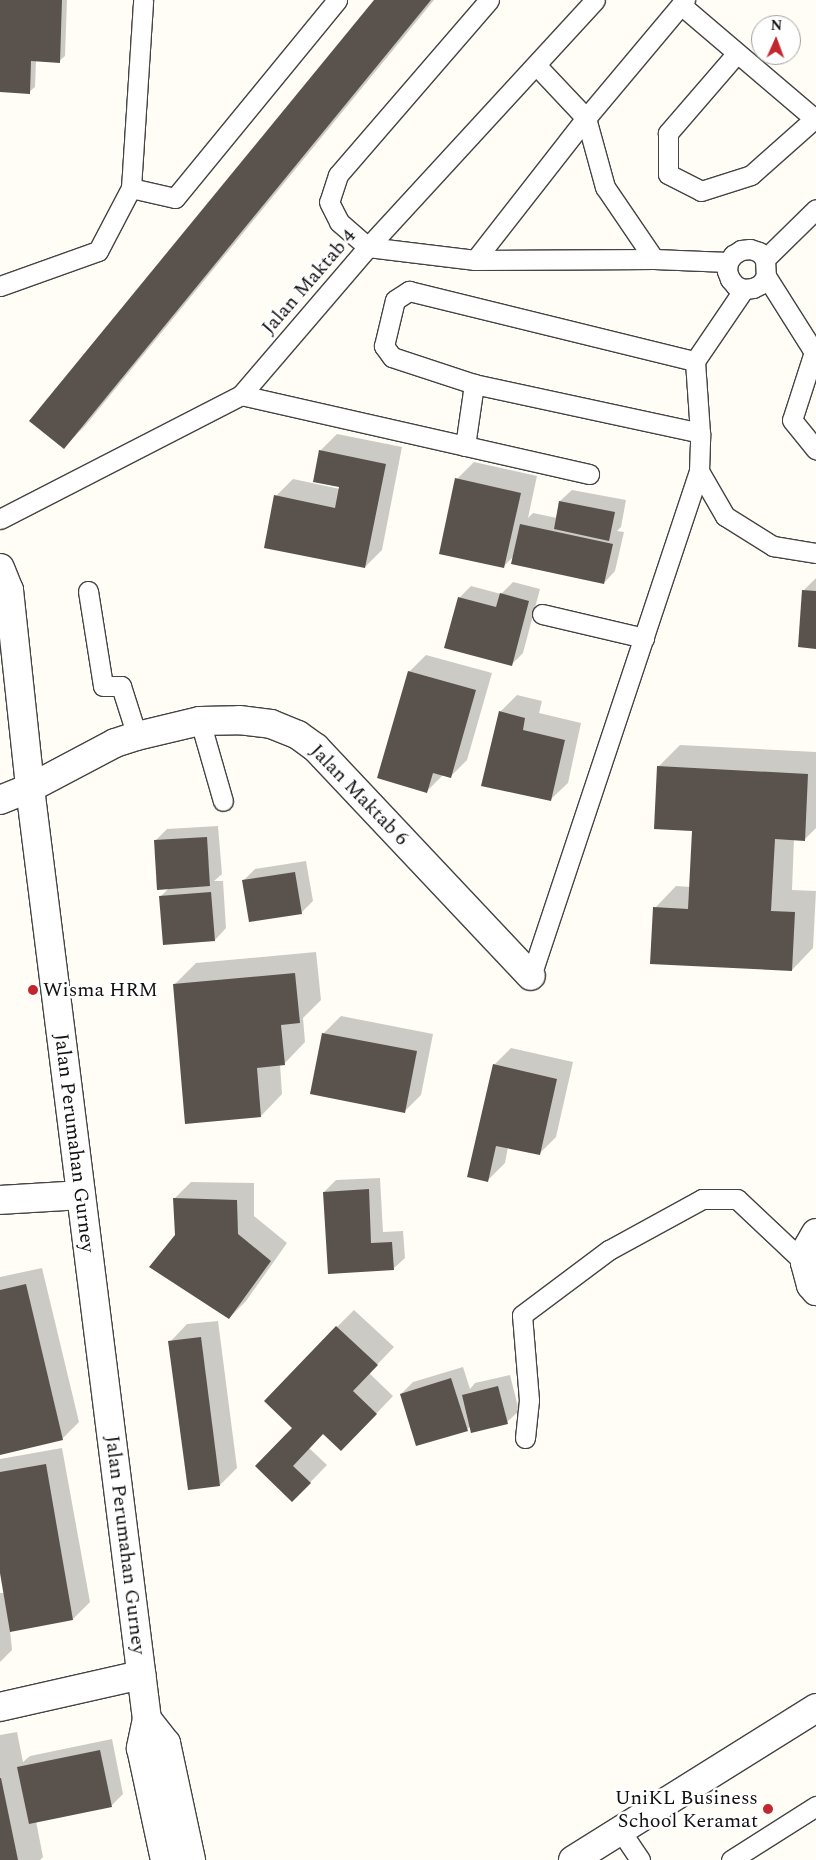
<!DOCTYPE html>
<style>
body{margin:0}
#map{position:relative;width:816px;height:1860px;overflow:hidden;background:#fffdf5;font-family:Spectral,serif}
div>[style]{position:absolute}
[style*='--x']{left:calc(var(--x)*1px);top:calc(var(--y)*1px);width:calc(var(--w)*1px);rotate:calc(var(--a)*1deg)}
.shadow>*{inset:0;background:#0003}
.building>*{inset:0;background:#5a524d}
.roads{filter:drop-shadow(1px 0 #444) drop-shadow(-1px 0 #444) drop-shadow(0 1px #444) drop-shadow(0 -1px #444)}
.service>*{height:19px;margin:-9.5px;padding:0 9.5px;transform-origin:9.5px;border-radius:9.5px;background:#fff}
.minor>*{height:28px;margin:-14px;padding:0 14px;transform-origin:14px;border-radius:14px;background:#fff}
.tertiary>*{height:28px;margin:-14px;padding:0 14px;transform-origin:14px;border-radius:14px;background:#fff}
.dots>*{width:14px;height:14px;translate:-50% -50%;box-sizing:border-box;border:2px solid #fff;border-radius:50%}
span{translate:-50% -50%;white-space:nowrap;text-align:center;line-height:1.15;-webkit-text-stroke:5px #fff;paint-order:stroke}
.street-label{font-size:20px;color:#111}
.poi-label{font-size:20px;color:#111}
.left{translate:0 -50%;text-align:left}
.right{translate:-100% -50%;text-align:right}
.north{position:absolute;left:751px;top:15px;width:50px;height:50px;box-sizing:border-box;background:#fff;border:1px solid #a0a0a0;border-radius:50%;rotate:2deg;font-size:14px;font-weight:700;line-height:20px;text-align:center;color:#111}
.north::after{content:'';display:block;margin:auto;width:18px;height:22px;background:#c4262e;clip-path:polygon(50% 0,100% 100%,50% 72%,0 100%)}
</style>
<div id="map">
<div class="shadow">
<i style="clip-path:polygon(0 0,67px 0,65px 56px,59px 61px,36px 60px,35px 87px,29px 92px,0 91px)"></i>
<i style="clip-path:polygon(376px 0,434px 0,85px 426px,64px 447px)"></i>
<i style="clip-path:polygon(337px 434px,402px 447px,382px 550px,365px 567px,276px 496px,293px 479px,340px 489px,340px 486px,320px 451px)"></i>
<i style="clip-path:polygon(474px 462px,537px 476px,528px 518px,533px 513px,557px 518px,560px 501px,572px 490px,626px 500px,621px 527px,617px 531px,624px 532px,615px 571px,604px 583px,514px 556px,503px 567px,457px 479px)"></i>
<i style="clip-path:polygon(816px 578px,816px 647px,803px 591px)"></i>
<i style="clip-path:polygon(513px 582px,540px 589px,523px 653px,512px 664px,459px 598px,471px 586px,501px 594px)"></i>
<i style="clip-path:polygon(426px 655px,492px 673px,467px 760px,450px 777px,443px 775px,427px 791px,409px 672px)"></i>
<i style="clip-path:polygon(517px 695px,542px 701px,539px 713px,581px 723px,568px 783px,550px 800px,500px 712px)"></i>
<i style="clip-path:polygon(680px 745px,816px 752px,816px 828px,804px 840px,794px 839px,792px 890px,816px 891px,813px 948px,792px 970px,655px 908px,676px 886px,691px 887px,694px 829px,658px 767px)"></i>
<i style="clip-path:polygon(218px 826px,222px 874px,214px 881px,223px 881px,226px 928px,215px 940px,160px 897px,169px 888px,155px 841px,167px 829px)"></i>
<i style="clip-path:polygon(306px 861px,313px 901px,301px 913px,243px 881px,255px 869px)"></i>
<i style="clip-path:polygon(316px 952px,321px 1000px,303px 1018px,305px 1042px,284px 1064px,280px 1064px,282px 1094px,261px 1116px,175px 984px,196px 963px)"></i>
<i style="clip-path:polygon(341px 1016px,433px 1034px,421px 1095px,404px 1112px,312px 1093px,324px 1033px)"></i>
<i style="clip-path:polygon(511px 1048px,573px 1062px,556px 1137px,539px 1154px,508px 1147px,505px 1163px,488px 1180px,494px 1065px)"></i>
<i style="clip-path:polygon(380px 1178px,383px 1232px,403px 1231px,405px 1258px,393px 1269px,324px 1192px,336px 1180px)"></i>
<i style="clip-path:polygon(191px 1182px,254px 1183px,254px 1216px,287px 1243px,246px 1301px,229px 1318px,176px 1235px,174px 1199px)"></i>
<i style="clip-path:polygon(42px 1268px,79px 1422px,62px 1439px,0 1453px,0 1277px)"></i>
<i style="clip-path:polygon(354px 1310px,394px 1347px,369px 1373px,393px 1396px,358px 1433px,324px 1433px,309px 1448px,327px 1465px,292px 1501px,294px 1428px,337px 1327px)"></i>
<i style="clip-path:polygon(218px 1321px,237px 1468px,220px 1485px,170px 1342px,187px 1324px)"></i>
<i style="clip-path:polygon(463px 1367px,470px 1389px,475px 1383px,510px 1375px,519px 1411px,507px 1422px,471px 1426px,467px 1429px,401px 1394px,413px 1382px)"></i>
<i style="clip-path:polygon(62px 1448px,90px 1602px,73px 1619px,10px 1630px,12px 1650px,0 1662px,0 1593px,5px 1593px,0 1566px,0 1459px)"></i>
<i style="clip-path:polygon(17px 1732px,23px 1762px,30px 1756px,112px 1739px,123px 1794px,111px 1806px,36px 1821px,43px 1857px,40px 1860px,0 1860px,0 1735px)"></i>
</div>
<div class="building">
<i style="clip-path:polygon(0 0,62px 0,60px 63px,31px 61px,30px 94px,0 92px)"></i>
<i style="clip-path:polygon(374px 0,431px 0,64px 449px,29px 421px)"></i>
<i style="clip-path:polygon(319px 450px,386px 464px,365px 568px,264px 548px,274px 495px,335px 508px,339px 487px,313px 482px)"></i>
<i style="clip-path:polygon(455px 478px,521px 493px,504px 568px,439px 554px)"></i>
<i style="clip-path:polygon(559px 501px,615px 512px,609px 541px,554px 529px)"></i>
<i style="clip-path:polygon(520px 524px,613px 544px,604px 584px,511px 564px)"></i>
<i style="clip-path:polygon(802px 590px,816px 591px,816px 649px,798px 647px)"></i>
<i style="clip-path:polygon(500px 593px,529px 601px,512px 666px,444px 648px,458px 597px,496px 607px)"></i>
<i style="clip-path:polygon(408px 671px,476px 690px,451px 778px,433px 773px,427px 793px,377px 778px)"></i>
<i style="clip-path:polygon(499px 711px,525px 718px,523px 730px,565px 740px,551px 801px,481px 786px)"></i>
<i style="clip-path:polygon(657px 766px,808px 774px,805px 841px,775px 839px,771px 911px,795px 912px,792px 971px,650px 964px,653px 907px,688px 909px,692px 831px,654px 829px)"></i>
<i style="clip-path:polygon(207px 837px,210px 886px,157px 890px,154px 840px)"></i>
<i style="clip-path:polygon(295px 872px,302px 914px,249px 922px,242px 880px)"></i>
<i style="clip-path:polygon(211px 892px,215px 941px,163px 945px,159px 896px)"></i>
<i style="clip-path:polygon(295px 973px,300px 1023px,281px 1025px,285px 1065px,257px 1068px,261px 1117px,185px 1124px,173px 984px)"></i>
<i style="clip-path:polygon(322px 1033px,417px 1051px,405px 1113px,310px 1094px)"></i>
<i style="clip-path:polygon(493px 1064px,557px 1079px,540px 1155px,496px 1146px,488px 1182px,467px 1177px)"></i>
<i style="clip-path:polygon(369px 1189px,371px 1243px,392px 1242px,394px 1270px,328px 1274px,323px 1192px)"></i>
<i style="clip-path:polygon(173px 1198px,237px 1200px,238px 1234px,271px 1261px,229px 1319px,149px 1267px,175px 1235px)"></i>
<i style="clip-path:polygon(26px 1284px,63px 1440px,0 1455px,0 1290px)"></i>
<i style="clip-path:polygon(336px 1326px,378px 1365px,353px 1391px,377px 1414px,341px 1451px,323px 1434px,293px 1466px,311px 1483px,292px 1502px,255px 1466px,292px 1428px,264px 1401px)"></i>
<i style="clip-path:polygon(201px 1337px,220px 1486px,188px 1490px,168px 1341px)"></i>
<i style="clip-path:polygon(451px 1378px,468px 1431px,416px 1446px,400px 1394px)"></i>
<i style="clip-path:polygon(498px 1386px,508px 1424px,471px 1433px,462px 1395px)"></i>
<i style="clip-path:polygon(46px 1464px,73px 1620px,10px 1632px,0 1573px,0 1472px)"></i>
<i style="clip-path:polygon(100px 1750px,112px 1807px,29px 1824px,17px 1767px)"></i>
<i style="clip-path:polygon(0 1778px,1px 1778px,18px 1860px,0 1860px)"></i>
</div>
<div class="roads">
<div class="service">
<i style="--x:489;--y:0;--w:231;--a:130.8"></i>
<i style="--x:338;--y:175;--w:28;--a:108"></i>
<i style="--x:329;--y:202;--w:22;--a:63"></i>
<i style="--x:339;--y:222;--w:38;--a:41"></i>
<i style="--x:368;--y:247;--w:108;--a:6.9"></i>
<i style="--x:475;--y:260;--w:179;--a:-0.3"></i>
<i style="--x:654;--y:259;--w:74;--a:2.3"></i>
<i style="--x:681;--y:5;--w:177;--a:40.4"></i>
<i style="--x:737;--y:53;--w:106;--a:130.8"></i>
<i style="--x:668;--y:133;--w:41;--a:90"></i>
<i style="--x:668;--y:174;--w:37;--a:27"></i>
<i style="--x:701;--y:191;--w:52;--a:-17.7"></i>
<i style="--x:751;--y:175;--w:84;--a:-41.6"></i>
<i style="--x:536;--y:65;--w:73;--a:46.7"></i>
<i style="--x:586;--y:118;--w:72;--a:74.6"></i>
<i style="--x:605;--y:187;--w:87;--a:55.8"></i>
<i style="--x:131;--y:188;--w:45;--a:12.8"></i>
<i style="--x:175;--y:198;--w:256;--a:-50.7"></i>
<i style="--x:765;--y:259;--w:71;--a:-44.4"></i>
<i style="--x:475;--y:260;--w:180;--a:-52"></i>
<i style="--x:586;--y:118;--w:154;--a:-50"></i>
<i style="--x:766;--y:276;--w:9;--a:122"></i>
<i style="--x:761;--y:284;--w:9;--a:153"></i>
<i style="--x:753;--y:288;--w:9;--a:174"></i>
<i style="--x:744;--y:289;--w:9;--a:-159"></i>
<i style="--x:736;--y:286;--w:9;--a:-131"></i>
<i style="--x:730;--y:279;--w:9;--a:-111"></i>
<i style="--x:727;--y:271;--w:9;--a:-84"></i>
<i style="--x:728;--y:262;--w:9;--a:-54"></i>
<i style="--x:733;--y:255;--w:9;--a:-32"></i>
<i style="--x:741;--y:250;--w:9;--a:-6"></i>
<i style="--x:750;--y:249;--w:9;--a:18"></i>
<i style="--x:759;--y:252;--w:9;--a:49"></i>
<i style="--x:765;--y:259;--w:17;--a:87"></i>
<i style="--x:766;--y:276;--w:90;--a:57.7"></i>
<i style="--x:814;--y:352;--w:71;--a:107.9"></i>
<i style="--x:792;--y:420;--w:38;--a:51"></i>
<i style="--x:0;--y:286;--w:104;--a:-19.7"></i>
<i style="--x:98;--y:251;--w:71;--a:-62.4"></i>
<i style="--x:131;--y:188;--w:188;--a:-86.3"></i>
<i style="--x:474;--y:384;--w:231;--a:12.2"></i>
<i style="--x:241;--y:395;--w:357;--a:12.8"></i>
<i style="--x:465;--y:446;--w:63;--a:-81.7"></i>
<i style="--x:474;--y:384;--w:86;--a:-161.8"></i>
<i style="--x:392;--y:357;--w:14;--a:-126"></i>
<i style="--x:384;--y:346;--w:47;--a:-76.6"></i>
<i style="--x:395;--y:300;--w:17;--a:-33"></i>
<i style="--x:409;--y:291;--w:294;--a:13.8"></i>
<i style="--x:699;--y:471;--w:52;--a:60"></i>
<i style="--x:725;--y:516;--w:57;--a:32"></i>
<i style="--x:773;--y:546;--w:44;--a:9.2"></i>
<i style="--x:0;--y:519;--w:271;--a:-27.2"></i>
<i style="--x:241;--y:395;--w:195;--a:-49.4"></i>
<i style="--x:368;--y:247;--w:335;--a:-47.4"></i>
<i style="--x:88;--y:591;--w:96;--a:81"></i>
<i style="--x:103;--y:686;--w:18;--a:0"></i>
<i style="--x:121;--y:686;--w:52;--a:72.3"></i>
<i style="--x:542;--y:614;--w:105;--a:13.2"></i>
<i style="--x:200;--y:721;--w:83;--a:74"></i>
<i style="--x:531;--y:976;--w:532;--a:-71.6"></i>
<i style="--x:699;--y:471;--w:38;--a:-88"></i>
<i style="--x:700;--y:433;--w:72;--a:-94"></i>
<i style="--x:695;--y:361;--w:87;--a:-55.8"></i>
<i style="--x:525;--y:1438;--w:38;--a:-84"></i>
<i style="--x:529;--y:1400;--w:85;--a:-94.7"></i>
<i style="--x:522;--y:1315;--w:109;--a:-36.8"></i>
<i style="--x:609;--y:1250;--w:106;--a:-28.7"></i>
<i style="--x:702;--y:1199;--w:35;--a:0"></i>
<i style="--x:737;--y:1199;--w:93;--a:43.3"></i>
<i style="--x:620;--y:1830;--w:36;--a:56"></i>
<i style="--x:731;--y:1860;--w:101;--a:-32.4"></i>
</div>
<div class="minor">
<i style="--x:0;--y:800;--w:32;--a:-22"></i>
<i style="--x:30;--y:788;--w:96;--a:-27.9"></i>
<i style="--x:115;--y:743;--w:23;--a:-18"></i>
<i style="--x:137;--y:736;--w:65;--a:-13.4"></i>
<i style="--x:200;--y:721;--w:39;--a:-1"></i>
<i style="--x:239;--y:720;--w:32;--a:7"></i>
<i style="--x:271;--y:724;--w:29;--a:22"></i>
<i style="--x:298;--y:735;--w:22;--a:36"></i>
<i style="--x:316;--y:748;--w:313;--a:46.7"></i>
<i style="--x:0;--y:1200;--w:81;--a:-3.5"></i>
<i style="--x:816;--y:1233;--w:20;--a:120"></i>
<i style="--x:806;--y:1250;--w:13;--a:94"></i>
<i style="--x:805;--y:1263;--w:23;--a:75"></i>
<i style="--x:811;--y:1285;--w:8;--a:50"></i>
<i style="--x:0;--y:1707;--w:145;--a:-12.8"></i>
<i style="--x:573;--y:1860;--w:287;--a:-32"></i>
</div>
<div class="tertiary">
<i style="--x:0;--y:568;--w:24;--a:68"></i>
<i style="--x:9;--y:590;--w:199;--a:83.9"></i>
<i style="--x:30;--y:788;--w:938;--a:82.84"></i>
<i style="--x:147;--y:1719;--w:30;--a:102"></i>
<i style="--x:141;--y:1748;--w:115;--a:77.9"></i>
<i style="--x:147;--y:1719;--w:31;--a:52"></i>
<i style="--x:166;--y:1743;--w:120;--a:77.9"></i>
</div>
</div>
<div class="dots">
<i style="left:33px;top:990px;background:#c4262e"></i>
<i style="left:768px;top:1809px;background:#c4262e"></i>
</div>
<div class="street-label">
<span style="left:309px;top:282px;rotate:-49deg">Jalan Maktab 4</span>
<span style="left:359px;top:795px;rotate:46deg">Jalan Maktab 6</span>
<span style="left:74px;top:1143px;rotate:83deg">Jalan Perumahan Gurney</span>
<span style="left:125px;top:1545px;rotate:83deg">Jalan Perumahan Gurney</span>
</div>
<div class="poi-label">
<span class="left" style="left:43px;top:990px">Wisma HRM</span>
<span class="right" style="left:758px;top:1810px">UniKL Business<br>School Keramat</span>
</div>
<div class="north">N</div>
</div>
